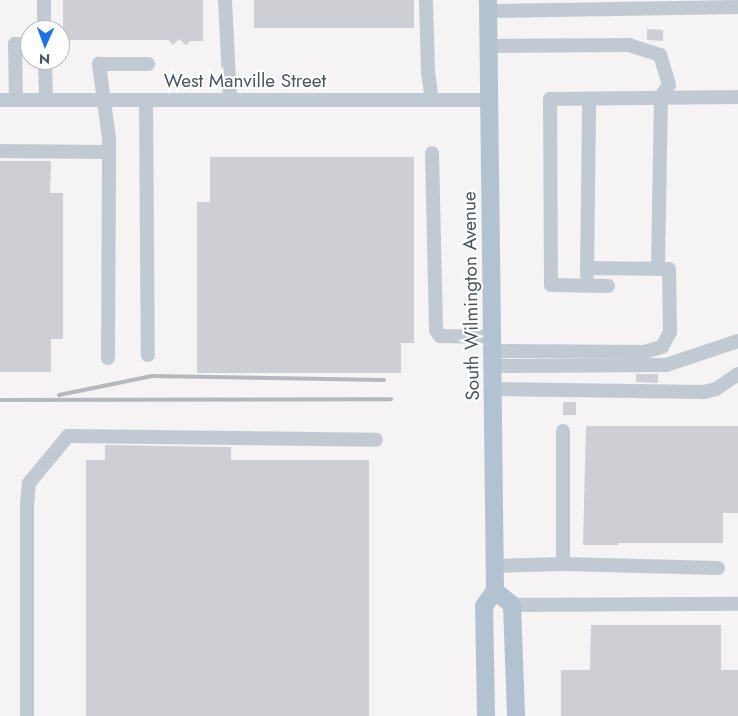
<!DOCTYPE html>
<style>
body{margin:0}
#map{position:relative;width:738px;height:716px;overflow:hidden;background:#f5f3f3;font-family:Jost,sans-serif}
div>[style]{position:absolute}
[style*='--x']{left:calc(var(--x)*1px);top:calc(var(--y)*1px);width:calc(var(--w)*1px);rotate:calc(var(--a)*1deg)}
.building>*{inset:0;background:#cdcfd5}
.minor>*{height:14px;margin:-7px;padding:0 7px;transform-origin:7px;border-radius:7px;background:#c1cad2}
.major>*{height:18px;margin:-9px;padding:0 9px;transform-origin:9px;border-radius:9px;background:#b3c2d1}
.rail>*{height:4px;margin:-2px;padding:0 2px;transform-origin:2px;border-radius:2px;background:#b5b8bd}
span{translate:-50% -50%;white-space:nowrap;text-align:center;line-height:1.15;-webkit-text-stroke:4px #fff;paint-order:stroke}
.street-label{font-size:19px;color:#4a5661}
.north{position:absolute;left:20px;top:20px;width:50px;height:50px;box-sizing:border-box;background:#fff;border:1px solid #b7bbc0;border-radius:50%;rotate:182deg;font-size:14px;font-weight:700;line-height:20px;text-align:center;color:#4a5661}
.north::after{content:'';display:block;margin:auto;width:18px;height:22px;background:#1a73e8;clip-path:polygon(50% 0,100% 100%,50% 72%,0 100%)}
</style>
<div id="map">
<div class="building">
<i style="clip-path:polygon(63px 0,203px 0,203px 41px,190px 41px,186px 45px,179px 39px,173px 45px,168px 40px,63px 40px)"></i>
<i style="clip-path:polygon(254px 0,414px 0,414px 28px,254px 28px)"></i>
<i style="clip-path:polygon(647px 29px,663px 30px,663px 41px,647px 40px)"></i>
<i style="clip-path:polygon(210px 157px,414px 157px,414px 343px,401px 343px,401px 373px,197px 373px,197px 202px,210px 202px)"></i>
<i style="clip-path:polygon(0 161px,51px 161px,50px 193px,63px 193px,63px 339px,51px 339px,51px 372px,0 372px)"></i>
<i style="clip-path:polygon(636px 374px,658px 374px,658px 383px,636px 382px)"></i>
<i style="clip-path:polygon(563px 402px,576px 402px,576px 415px,563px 415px)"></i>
<i style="clip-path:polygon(586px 426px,738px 426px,738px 513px,723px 513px,723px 543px,618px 543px,618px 545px,583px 545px)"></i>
<i style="clip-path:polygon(105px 445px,231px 447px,231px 460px,369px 460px,369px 716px,86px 716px,86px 460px,105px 460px)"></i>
<i style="clip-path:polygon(591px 625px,721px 625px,721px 670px,738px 670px,738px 716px,561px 716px,561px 670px,590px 670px)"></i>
</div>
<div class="minor">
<i style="--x:44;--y:0;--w:30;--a:90"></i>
<i style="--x:225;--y:0;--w:100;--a:87.1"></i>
<i style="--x:426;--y:0;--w:72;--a:88.4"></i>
<i style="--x:428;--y:72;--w:28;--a:82"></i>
<i style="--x:488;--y:11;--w:250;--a:-0.9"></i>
<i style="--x:489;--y:46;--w:140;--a:-0.4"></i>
<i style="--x:629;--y:45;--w:33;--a:18"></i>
<i style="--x:660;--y:55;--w:31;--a:73"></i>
<i style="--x:669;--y:85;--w:14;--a:126"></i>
<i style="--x:661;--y:96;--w:173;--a:91"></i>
<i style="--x:45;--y:60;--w:40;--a:88.6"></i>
<i style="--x:0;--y:100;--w:490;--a:0"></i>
<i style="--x:16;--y:100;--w:56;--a:-91"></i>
<i style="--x:15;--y:44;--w:15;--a:0"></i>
<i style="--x:146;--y:100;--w:255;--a:89.6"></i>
<i style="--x:0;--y:151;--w:109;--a:0.5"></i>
<i style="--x:432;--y:153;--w:177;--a:88.7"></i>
<i style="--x:436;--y:330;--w:7;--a:56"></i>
<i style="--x:440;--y:336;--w:52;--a:1.1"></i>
<i style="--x:587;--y:275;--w:176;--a:-89.3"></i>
<i style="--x:608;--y:286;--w:57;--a:-179"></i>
<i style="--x:551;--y:285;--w:186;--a:-90.3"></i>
<i style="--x:550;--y:99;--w:188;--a:-0.6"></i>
<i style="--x:492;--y:351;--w:152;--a:0.4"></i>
<i style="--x:644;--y:352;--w:19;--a:-16"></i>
<i style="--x:662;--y:347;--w:17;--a:-62"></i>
<i style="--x:670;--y:332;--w:63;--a:-90.9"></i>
<i style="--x:669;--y:269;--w:82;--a:-179.3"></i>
<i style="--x:108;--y:358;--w:220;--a:-89.7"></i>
<i style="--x:109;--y:138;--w:75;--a:-97.7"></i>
<i style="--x:99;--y:64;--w:49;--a:0"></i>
<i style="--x:493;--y:366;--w:173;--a:-0.3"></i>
<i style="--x:666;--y:365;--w:76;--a:-18.4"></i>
<i style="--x:493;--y:389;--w:211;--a:0.8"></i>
<i style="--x:704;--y:392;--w:12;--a:-14"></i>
<i style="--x:716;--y:389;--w:27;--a:-34"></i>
<i style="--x:563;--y:431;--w:133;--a:90"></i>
<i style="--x:495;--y:566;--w:68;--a:-1.7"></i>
<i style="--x:563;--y:564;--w:155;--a:1.5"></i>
<i style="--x:512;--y:605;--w:226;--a:-0.3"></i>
<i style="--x:27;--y:716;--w:211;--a:-90"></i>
<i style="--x:27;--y:505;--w:22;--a:-85"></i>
<i style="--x:29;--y:483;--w:61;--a:-50.3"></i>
<i style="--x:68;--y:436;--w:308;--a:0.7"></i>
</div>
<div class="major">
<i style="--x:495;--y:591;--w:22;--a:39"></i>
<i style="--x:512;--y:605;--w:111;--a:87.9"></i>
<i style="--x:486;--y:716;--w:110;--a:-91"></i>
<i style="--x:484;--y:606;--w:19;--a:-54"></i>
<i style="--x:495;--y:591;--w:591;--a:-90.68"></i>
</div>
<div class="rail">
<i style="--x:59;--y:395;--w:95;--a:-11.5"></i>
<i style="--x:152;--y:376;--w:232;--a:1"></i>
<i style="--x:0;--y:400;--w:391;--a:-0.1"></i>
</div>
<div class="street-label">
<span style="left:245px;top:81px">West Manville Street</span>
<span style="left:471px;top:296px;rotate:-91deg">South Wilmington Avenue</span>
</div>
<div class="north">N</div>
</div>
